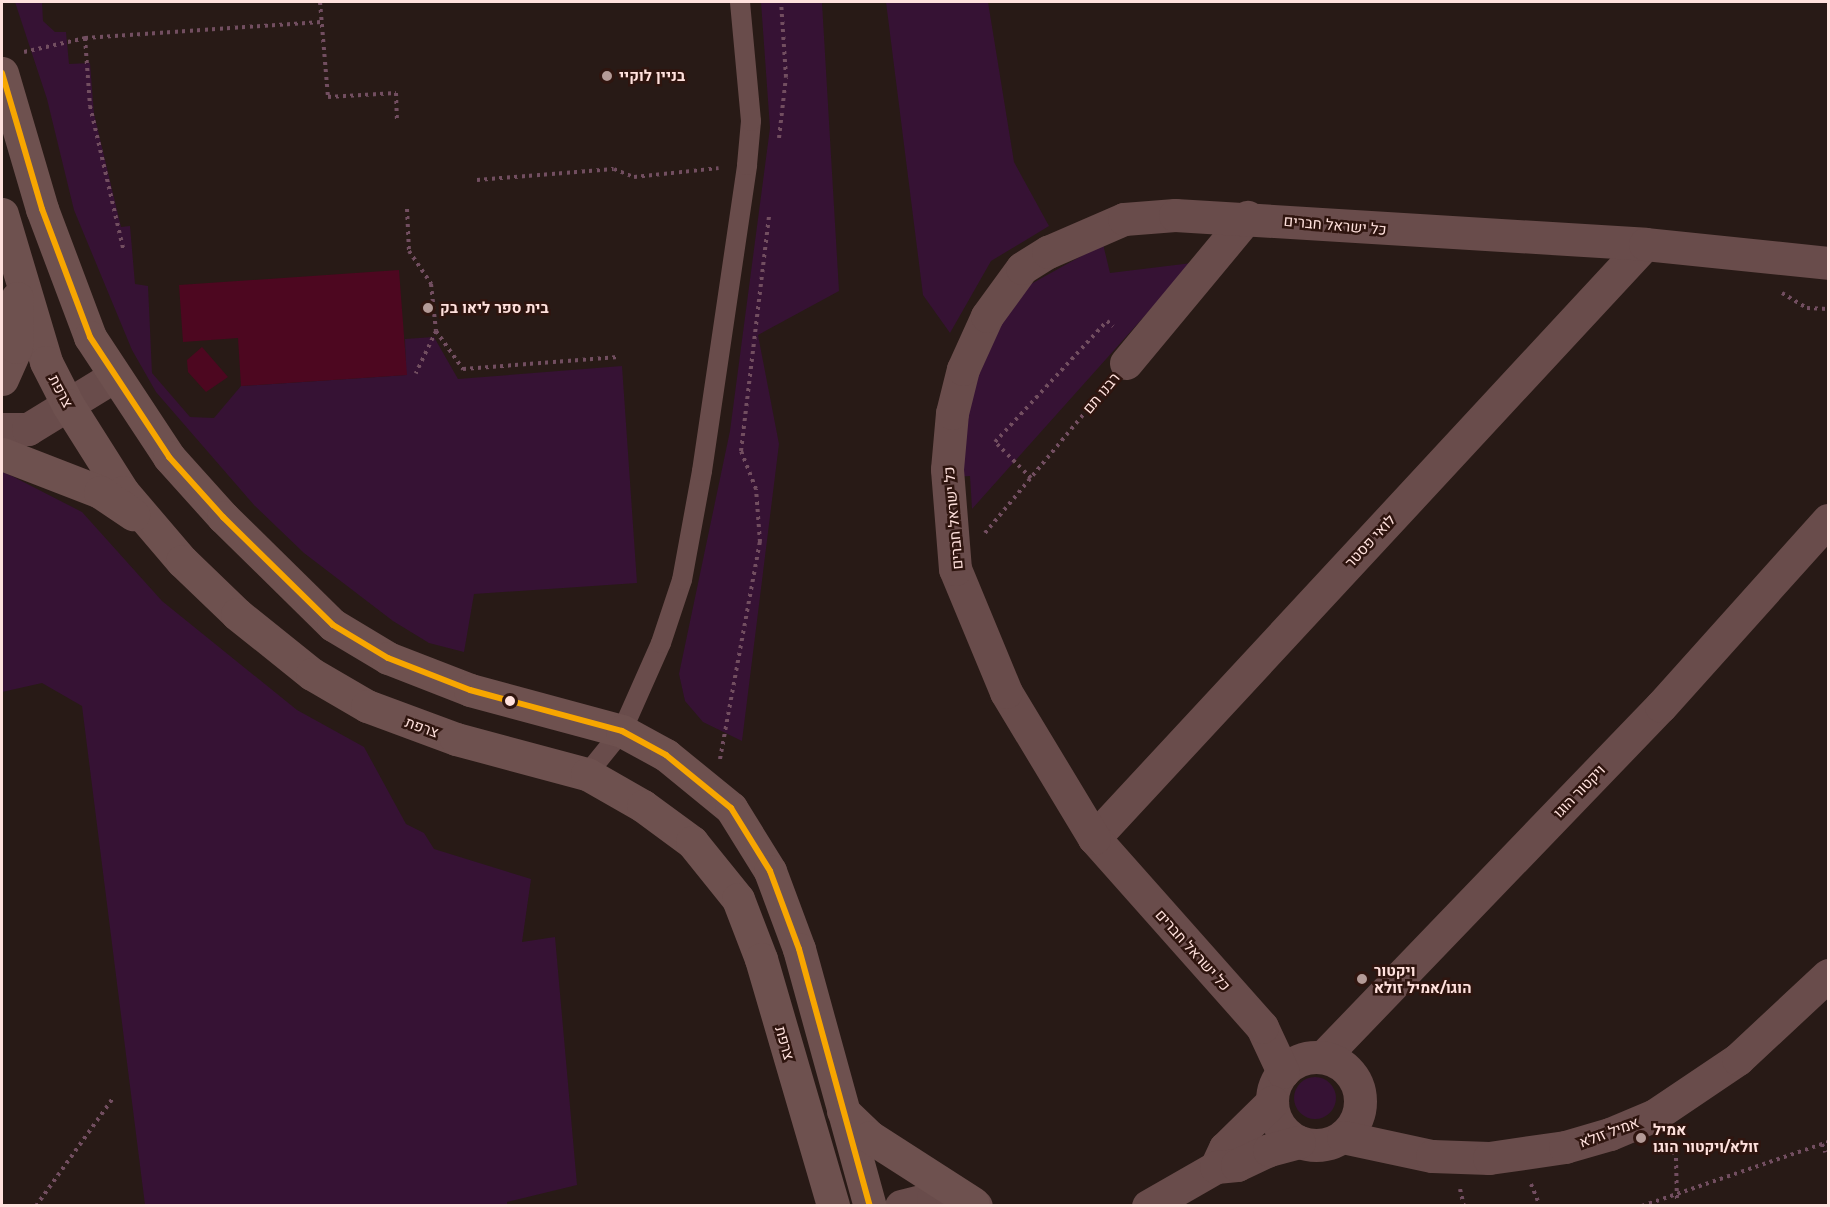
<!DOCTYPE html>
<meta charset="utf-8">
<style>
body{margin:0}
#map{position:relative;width:1830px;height:1207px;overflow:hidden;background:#281a16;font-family:Montserrat,Heebo,sans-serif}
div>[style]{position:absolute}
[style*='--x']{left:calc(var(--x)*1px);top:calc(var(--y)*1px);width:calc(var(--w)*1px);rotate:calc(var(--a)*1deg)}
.green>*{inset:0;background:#361234}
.round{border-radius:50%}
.water>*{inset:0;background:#4d0720}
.path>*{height:4px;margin-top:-2px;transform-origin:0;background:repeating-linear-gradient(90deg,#724e60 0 3px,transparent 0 7.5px)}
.lane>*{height:20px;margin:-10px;padding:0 10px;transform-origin:10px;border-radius:10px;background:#694c4b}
.street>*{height:33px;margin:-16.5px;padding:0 16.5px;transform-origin:16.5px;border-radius:16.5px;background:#694c4b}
.street>.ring{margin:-16.5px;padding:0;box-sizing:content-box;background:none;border:33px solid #694c4b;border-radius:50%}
.secondary>*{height:33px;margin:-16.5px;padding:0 16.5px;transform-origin:16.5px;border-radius:16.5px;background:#6e514f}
.bus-1>*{height:6px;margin:-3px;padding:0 3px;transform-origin:3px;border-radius:3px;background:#f7a600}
.dots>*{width:16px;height:16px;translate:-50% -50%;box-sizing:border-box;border:3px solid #2f150f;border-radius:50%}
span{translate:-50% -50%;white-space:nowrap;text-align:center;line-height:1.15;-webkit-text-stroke:5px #2f150f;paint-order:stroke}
.poi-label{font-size:15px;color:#ffe1dd;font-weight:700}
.left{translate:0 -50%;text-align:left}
.street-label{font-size:15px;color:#ffe1dd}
.frame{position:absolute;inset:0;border:3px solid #ffe1dd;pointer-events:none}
</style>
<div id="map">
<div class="green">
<i style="clip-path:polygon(15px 2px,42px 2px,43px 21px,55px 32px,66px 32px,69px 64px,90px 63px,94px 114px,121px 227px,130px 226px,135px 284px,148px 286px,152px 373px,190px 417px,214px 418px,241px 386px,406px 375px,405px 339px,434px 337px,458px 379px,622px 366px,637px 583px,474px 594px,464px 652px,429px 643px,393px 621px,304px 553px,254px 505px,156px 392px,132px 350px,74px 210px,47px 99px)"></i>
<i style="clip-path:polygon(761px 2px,847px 2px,822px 3px,839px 291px,758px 335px,779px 444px,742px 741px,703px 722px,685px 701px,679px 674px,730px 431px,770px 128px)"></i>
<i style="clip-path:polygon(886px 2px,988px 2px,1014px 162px,1049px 226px,991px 261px,950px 333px,923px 295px)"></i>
<i style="clip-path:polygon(1103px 244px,1110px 273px,1192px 263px,972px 509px,970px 476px,955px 477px,969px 376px,1022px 289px)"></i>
<i style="clip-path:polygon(2px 471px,82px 512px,162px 601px,297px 710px,364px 747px,406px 824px,424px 833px,434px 849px,531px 879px,522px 942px,555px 937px,577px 1185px,507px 1202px,507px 1206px,145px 1205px,82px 706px,42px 683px,2px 692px)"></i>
<i class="round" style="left:1294px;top:1077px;width:42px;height:42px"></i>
</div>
<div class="water">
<i style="clip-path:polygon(399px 270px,407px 375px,241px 386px,238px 338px,183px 342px,179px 285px)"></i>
<i style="clip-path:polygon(202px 347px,228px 377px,206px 392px,188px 372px,187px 360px)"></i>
</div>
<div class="path">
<i style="--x:320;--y:2;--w:95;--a:85.2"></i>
<i style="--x:328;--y:97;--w:68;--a:-3.4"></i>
<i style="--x:396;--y:93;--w:27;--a:88"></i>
<i style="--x:85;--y:38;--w:237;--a:-3.9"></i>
<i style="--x:24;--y:52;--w:63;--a:-12.9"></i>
<i style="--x:85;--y:38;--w:68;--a:85.8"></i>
<i style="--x:90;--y:106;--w:146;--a:76.9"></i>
<i style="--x:779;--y:138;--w:61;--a:-83.5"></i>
<i style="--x:786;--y:77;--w:75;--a:-93.8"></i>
<i style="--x:477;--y:180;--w:137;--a:-4.6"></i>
<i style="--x:614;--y:169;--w:22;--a:22"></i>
<i style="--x:634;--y:177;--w:85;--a:-6"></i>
<i style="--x:407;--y:209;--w:42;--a:87.3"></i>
<i style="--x:409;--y:251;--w:40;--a:56"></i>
<i style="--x:431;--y:284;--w:47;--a:83.9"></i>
<i style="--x:436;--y:331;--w:47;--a:115.5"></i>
<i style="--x:1782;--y:293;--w:29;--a:31"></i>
<i style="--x:1807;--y:308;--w:21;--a:3"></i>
<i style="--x:436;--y:331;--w:47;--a:54.6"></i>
<i style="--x:463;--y:369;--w:156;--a:-4.4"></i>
<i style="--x:1031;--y:478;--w:51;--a:-135"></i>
<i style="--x:995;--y:442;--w:165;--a:-47.2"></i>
<i style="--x:1107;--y:321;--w:8;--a:40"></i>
<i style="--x:985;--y:533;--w:191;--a:-50.3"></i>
<i style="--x:720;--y:759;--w:221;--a:-79.6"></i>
<i style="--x:760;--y:542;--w:53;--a:-94.3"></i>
<i style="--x:756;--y:489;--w:41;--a:-111.5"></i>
<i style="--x:741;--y:451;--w:236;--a:-83.2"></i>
<i style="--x:1822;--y:1144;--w:9;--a:69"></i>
<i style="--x:1670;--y:1145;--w:14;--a:65"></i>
<i style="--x:1676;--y:1158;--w:44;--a:88.7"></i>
<i style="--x:1531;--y:1184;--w:24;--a:68"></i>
<i style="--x:1460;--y:1189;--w:17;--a:77"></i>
<i style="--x:36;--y:1206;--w:133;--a:-54.5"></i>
<i style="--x:1642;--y:1206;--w:197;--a:-19"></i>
</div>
<div class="lane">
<i style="--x:587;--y:774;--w:55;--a:-50.9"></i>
<i style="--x:622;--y:731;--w:96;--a:-66.1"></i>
<i style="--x:661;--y:643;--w:66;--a:-71.6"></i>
<i style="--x:682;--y:580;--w:111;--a:-79.6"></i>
<i style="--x:702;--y:471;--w:309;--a:-81.6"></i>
<i style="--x:747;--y:165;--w:44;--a:-84.8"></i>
<i style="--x:751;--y:121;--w:120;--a:-95.3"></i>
</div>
<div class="street">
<i style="--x:1126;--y:363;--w:190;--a:-50.3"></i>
<i style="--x:2;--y:429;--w:26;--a:0"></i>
<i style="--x:28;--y:429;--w:100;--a:-31.5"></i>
<i style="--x:1094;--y:838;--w:810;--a:-47.15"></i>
<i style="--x:1323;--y:1057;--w:487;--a:-46.1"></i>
<i style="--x:1661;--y:706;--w:250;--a:-48.1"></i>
<i class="ring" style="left:1272px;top:1057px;width:55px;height:55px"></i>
<i style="--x:1283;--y:1072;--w:50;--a:-115"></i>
<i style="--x:1262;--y:1027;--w:253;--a:-131.6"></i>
<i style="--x:1094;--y:838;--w:170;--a:-121.1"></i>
<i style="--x:1006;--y:692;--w:133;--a:-112.5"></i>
<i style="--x:955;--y:569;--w:100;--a:-94.6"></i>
<i style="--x:947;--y:469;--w:56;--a:-84.9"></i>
<i style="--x:952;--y:413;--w:45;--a:-76"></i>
<i style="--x:963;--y:369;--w:58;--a:-65.6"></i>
<i style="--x:987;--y:316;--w:59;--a:-53.9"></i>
<i style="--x:1022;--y:268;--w:31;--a:-32"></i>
<i style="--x:1048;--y:252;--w:83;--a:-23.5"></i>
<i style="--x:1124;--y:219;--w:51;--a:-4.5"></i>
<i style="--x:1175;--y:215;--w:471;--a:3.5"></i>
<i style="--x:1645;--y:244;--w:184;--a:5.9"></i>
<i style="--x:1343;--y:1137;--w:91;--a:12.1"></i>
<i style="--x:1432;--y:1156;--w:57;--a:2"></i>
<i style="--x:1489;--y:1158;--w:77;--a:-8.2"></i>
<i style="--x:1565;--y:1147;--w:47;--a:-16.1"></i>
<i style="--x:1610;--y:1134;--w:49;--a:-22.9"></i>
<i style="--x:1655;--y:1115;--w:100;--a:-34"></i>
<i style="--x:1738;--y:1059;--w:123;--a:-43"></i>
<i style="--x:1216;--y:1167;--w:21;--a:-65"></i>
<i style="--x:1225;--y:1148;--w:66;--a:-44.4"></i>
<i style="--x:901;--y:1206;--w:33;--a:-14"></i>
<i style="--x:933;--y:1198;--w:19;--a:0"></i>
<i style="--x:952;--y:1198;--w:25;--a:18"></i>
<i style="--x:1148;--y:1206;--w:78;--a:-29.8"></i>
<i style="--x:1216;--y:1167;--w:21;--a:-5"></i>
<i style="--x:1237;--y:1165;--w:35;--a:-25"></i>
<i style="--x:1269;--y:1150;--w:31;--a:-15"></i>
</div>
<div class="secondary">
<i style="--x:2;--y:73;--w:142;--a:73.6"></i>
<i style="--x:42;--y:209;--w:137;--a:69.4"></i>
<i style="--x:90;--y:337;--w:144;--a:56.6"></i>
<i style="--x:169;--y:457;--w:81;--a:48"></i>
<i style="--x:223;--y:517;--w:154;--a:44.5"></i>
<i style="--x:333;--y:625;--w:64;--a:31"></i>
<i style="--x:388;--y:658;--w:88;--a:21.3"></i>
<i style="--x:470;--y:690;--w:157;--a:15.1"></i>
<i style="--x:622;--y:731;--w:50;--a:28.6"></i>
<i style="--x:666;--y:755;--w:84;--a:39.2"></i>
<i style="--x:731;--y:808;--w:74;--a:58.2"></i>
<i style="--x:770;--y:871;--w:83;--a:69.6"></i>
<i style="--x:799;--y:949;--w:267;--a:74.6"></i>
<i style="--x:2;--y:214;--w:154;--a:73.4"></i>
<i style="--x:46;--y:362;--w:48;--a:62.9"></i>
<i style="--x:68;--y:405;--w:103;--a:57.7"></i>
<i style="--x:123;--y:492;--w:91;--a:49.5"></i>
<i style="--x:182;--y:561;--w:76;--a:43.9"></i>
<i style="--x:237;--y:614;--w:96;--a:38.7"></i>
<i style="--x:312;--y:674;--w:64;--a:30.2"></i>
<i style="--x:367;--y:706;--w:95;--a:20.3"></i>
<i style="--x:456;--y:739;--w:136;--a:15"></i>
<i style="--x:587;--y:774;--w:64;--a:29.7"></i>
<i style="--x:643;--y:806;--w:61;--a:36.3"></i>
<i style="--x:692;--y:842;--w:73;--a:51.1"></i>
<i style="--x:738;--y:899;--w:64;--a:69"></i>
<i style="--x:761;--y:959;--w:257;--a:73.7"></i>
<i style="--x:2;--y:379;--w:35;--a:-66"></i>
<i style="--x:16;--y:347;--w:49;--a:-88.8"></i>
<i style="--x:2;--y:454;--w:105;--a:21.2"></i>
<i style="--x:100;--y:492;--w:40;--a:34"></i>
<i style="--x:843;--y:1111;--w:37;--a:44"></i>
<i style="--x:870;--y:1137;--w:122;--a:32.7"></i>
</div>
<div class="bus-1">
<i style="--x:2;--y:73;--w:142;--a:73.6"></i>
<i style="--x:42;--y:209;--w:137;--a:69.4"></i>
<i style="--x:90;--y:337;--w:144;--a:56.6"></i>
<i style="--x:169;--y:457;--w:81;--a:48"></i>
<i style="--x:223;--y:517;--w:154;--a:44.5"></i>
<i style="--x:333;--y:625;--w:64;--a:31"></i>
<i style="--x:388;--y:658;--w:88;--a:21.3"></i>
<i style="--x:470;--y:690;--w:157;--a:15.1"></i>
<i style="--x:622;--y:731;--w:50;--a:28.6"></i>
<i style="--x:666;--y:755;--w:84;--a:39.2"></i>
<i style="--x:731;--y:808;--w:74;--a:58.2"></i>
<i style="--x:770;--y:871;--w:83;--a:69.6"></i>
<i style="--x:799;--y:949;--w:267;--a:74.6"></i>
</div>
<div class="dots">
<i style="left:607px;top:76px;background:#b49b97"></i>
<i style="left:428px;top:308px;background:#b49b97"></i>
<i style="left:510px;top:701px;background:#ffe1dd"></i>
<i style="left:1362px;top:979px;background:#b49b97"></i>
<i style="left:1641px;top:1138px;background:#b49b97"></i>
</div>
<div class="poi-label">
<span class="left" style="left:619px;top:76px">בניין לוקיי</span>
<span class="left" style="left:440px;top:308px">בית ספר ליאו בק</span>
<span class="left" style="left:1374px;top:979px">ויקטור<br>הוגו/אמיל זולא</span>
<span class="left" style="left:1653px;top:1138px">אמיל<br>זולא/ויקטור הוגו</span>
</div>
<div class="street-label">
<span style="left:1335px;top:225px;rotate:5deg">כל ישראל חברים</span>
<span style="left:61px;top:391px;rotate:62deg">צרפת</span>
<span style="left:1101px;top:393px;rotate:-50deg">רבנו תם</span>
<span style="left:953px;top:518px;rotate:-95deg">כל ישראל חברים</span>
<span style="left:1370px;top:541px;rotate:-47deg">לואי פסטר</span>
<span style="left:422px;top:727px;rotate:20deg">צרפת</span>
<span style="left:1579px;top:791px;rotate:-46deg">ויקטור הוגו</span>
<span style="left:1193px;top:950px;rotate:48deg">כל ישראל חברים</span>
<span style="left:785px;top:1043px;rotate:74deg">צרפת</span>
<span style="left:1609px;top:1132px;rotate:-20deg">אמיל זולא</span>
</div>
<div class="frame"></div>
</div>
